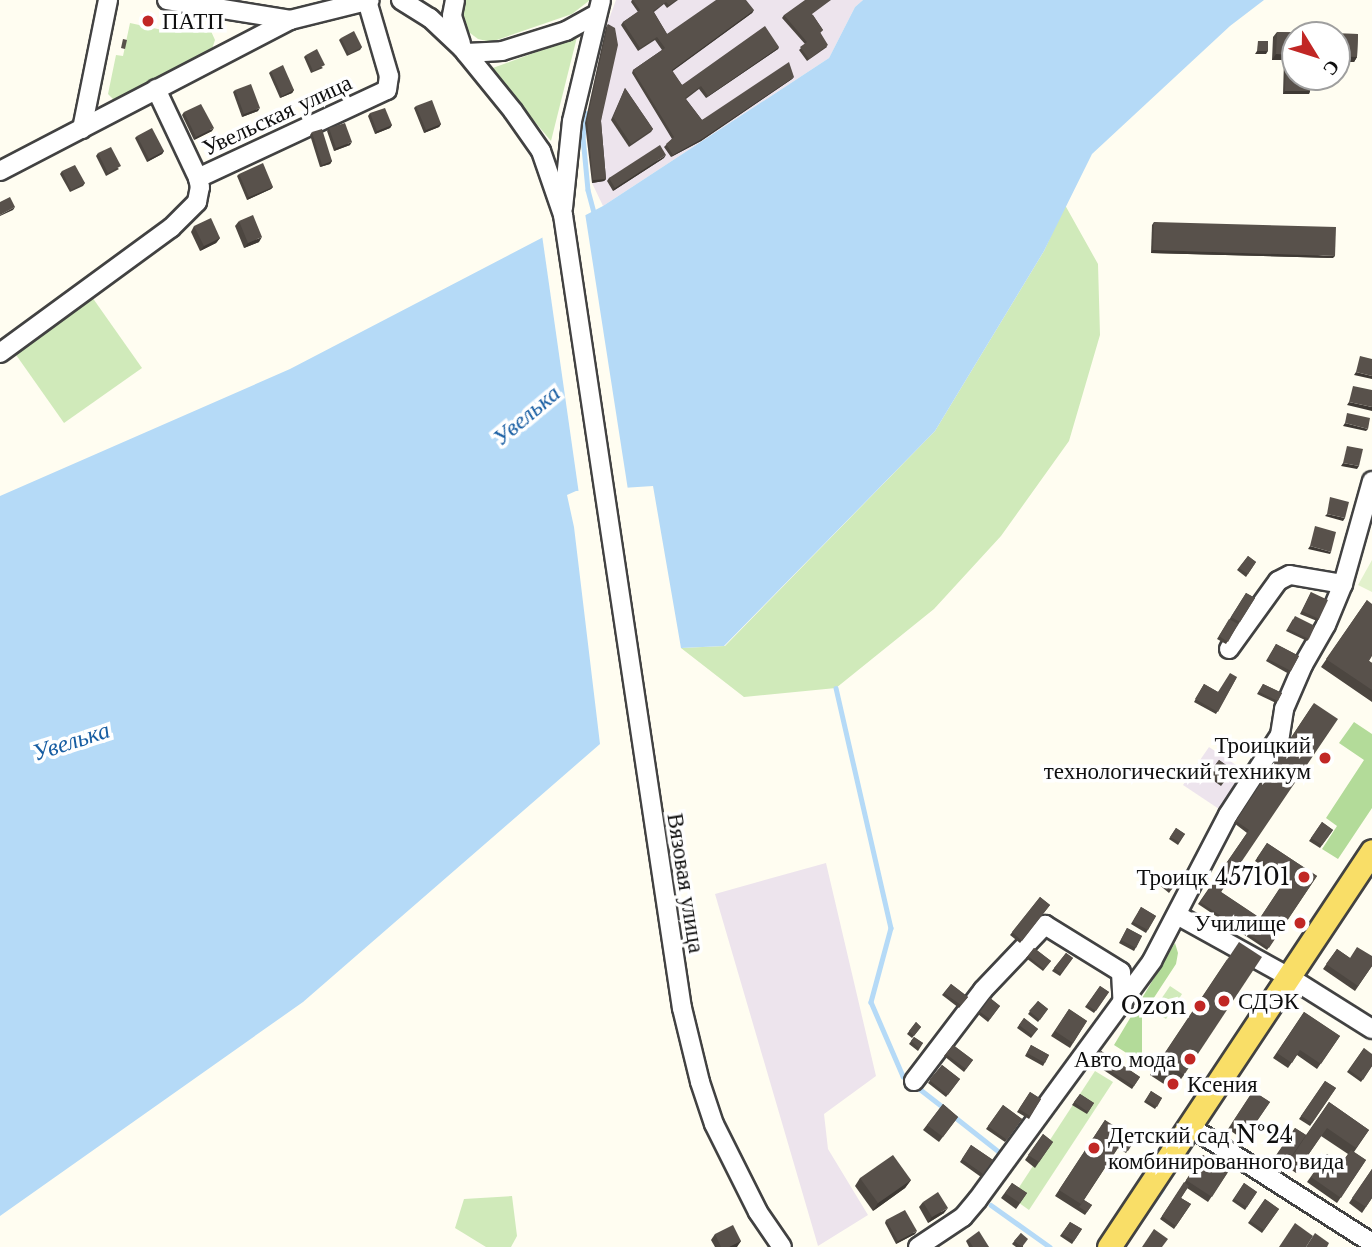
<!DOCTYPE html>
<meta charset="utf-8">
<style>
body{margin:0}
#map{position:relative;width:1372px;height:1247px;overflow:hidden;background:#fffdf1;font-family:"Libre Baskerville",serif}
div>[style]{position:absolute}
[style*='--x']{left:calc(var(--x)*1px);top:calc(var(--y)*1px);width:calc(var(--w)*1px);rotate:calc(var(--a)*1deg)}
.industrial>*{inset:0;background:#ede4ed}
.green>*{inset:0;background:#d0eaba}
.forest>*{inset:0;background:#b3db99}
.pitch>*{inset:0;background:#e2f1cc}
.water>*{inset:0;background:#b5daf7}
.pier>*{inset:0;background:#fffdf1}
.stream>*{height:4.5px;margin:-2.25px;padding:0 2.25px;transform-origin:2.25px;border-radius:2.25px;background:#b5daf7}
.roads{filter:drop-shadow(2px 0 #424242) drop-shadow(-2px 0 #424242) drop-shadow(0 2px #424242) drop-shadow(0 -2px #424242)}
.minor>*{height:18px;margin:-9px;padding:0 9px;transform-origin:9px;border-radius:9px;background:#fff}
.major>*{height:23px;margin:-11.5px;padding:0 11.5px;transform-origin:11.5px;border-radius:11.5px;background:#f9de67}
.wall>*{inset:0;background:#4c4640}
.shaded-wall>*{inset:0;background:#3e3934}
.building>*{inset:0;background:#58514b}
.dots>*{width:19px;height:19px;translate:-50% -50%;box-sizing:border-box;border:4px solid #fff;border-radius:50%}
span{translate:-50% -50%;white-space:nowrap;text-align:center;line-height:1.15;-webkit-text-stroke:7px #fff;paint-order:stroke}
.poi-label{font-size:23px;color:#0f0f0f}
.left{translate:0 -50%;text-align:left}
.right{translate:-100% -50%;text-align:right}
.street-label{font-size:23px;color:#0f0f0f}
.water-label{font-size:24px;color:#175da2;font-style:italic}
.north{position:absolute;left:1281px;top:21px;width:70px;height:70px;box-sizing:border-box;background:#fff;border:2px solid #9f9f9f;border-radius:50%;rotate:128deg;font-size:19px;font-weight:700;line-height:28px;text-align:center;color:#0f0f0f}
.north::after{content:'';display:block;margin:auto;width:24px;height:32px;background:#c12725;clip-path:polygon(50% 0,100% 100%,50% 72%,0 100%)}
</style>
<div id="map">
<div class="industrial">
<i style="clip-path:polygon(616px 0,863px 0,855px 7px,829px 58px,603px 206px,592px 183px,585px 123px,606px 27px)"></i>
<i style="clip-path:polygon(1209px 747px,1248px 773px,1222px 811px,1183px 785px)"></i>
<i style="clip-path:polygon(826px 863px,876px 1076px,824px 1114px,828px 1149px,868px 1215px,818px 1246px,715px 894px)"></i>
</div>
<div class="green">
<i style="clip-path:polygon(462px 0,590px 0,572px 14px,491px 42px,478px 39px,466px 30px,460px 19px)"></i>
<i style="clip-path:polygon(171px 21px,210px 29px,215px 40px,211px 52px,122px 101px,113px 99px,108px 94px,116px 55px,123px 56px,130px 23px,167px 31px)"></i>
<i style="clip-path:polygon(577px 37px,551px 141px,490px 69px)"></i>
<i style="clip-path:polygon(1065px 205px,1098px 264px,1100px 335px,1069px 441px,1001px 536px,934px 609px,836px 688px,744px 697px,681px 648px,725px 646px,935px 431px,1044px 251px)"></i>
<i style="clip-path:polygon(92px 297px,142px 368px,64px 423px,14px 352px)"></i>
<i style="clip-path:polygon(1170px 986px,1182px 994px,1166px 1019px,1153px 1011px)"></i>
<i style="clip-path:polygon(1095px 1071px,1113px 1082px,1029px 1210px,1012px 1198px)"></i>
<i style="clip-path:polygon(512px 1196px,517px 1236px,511px 1247px,486px 1247px,455px 1228px,464px 1199px)"></i>
</div>
<div class="forest">
<i style="clip-path:polygon(1354px 722px,1372px 734px,1372px 808px,1338px 859px,1322px 849px,1337px 826px,1326px 818px,1364px 760px,1339px 743px)"></i>
<i style="clip-path:polygon(1175px 943px,1178px 953px,1176px 964px,1142px 1016px,1142px 1063px,1114px 1045px)"></i>
</div>
<div class="pitch">
<i style="clip-path:polygon(1372px 560px,1372px 592px,1358px 585px)"></i>
</div>
<div class="water">
<i style="clip-path:polygon(863px 0,1264px 0,1230px 26px,1092px 154px,1044px 251px,935px 431px,724px 646px,681px 648px,653px 486px,576px 491px,567px 495px,574px 527px,600px 744px,303px 1002px,0 1216px,0 496px,290px 369px,603px 206px,829px 58px,855px 7px)"></i>
</div>
<div class="pier">
<i style="clip-path:polygon(585px 213px,628px 490px,579px 494px,542px 235px)"></i>
</div>
<div class="stream">
<i style="--x:580;--y:113;--w:6;--a:0"></i>
<i style="--x:586;--y:113;--w:24;--a:97"></i>
<i style="--x:583;--y:137;--w:53;--a:84.6"></i>
<i style="--x:588;--y:190;--w:27;--a:75"></i>
<i style="--x:836;--y:688;--w:246;--a:77.1"></i>
<i style="--x:891;--y:928;--w:77;--a:105.1"></i>
<i style="--x:871;--y:1002;--w:81;--a:66.6"></i>
<i style="--x:903;--y:1076;--w:8;--a:40"></i>
<i style="--x:916;--y:1086;--w:37;--a:38"></i>
<i style="--x:955;--y:1117;--w:55;--a:38.3"></i>
<i style="--x:991;--y:1205;--w:72;--a:35.4"></i>
<i style="--x:1131;--y:1234;--w:55;--a:-55.4"></i>
</div>
<div class="roads">
<div class="minor">
<i style="--x:167;--y:0;--w:125;--a:9.2"></i>
<i style="--x:290;--y:20;--w:82;--a:-14"></i>
<i style="--x:401;--y:0;--w:34;--a:32"></i>
<i style="--x:430;--y:18;--w:44;--a:43.2"></i>
<i style="--x:462;--y:48;--w:81;--a:51"></i>
<i style="--x:513;--y:111;--w:49;--a:55"></i>
<i style="--x:541;--y:151;--w:68;--a:71"></i>
<i style="--x:563;--y:215;--w:802;--a:81.47"></i>
<i style="--x:682;--y:1008;--w:76;--a:76.3"></i>
<i style="--x:700;--y:1082;--w:44;--a:71.6"></i>
<i style="--x:714;--y:1124;--w:98;--a:63.4"></i>
<i style="--x:758;--y:1212;--w:42;--a:55.6"></i>
<i style="--x:455;--y:0;--w:16;--a:101"></i>
<i style="--x:452;--y:16;--w:29;--a:72"></i>
<i style="--x:466;--y:53;--w:36;--a:-3"></i>
<i style="--x:502;--y:51;--w:67;--a:-17.4"></i>
<i style="--x:566;--y:31;--w:35;--a:-29"></i>
<i style="--x:156;--y:89;--w:98;--a:64.7"></i>
<i style="--x:82;--y:129;--w:132;--a:-78.6"></i>
<i style="--x:0;--y:171;--w:327;--a:-27.5"></i>
<i style="--x:563;--y:208;--w:87;--a:-84.1"></i>
<i style="--x:572;--y:121;--w:124;--a:-76.5"></i>
<i style="--x:0;--y:353;--w:212;--a:-36.2"></i>
<i style="--x:171;--y:228;--w:37;--a:-45"></i>
<i style="--x:197;--y:202;--w:15;--a:-79"></i>
<i style="--x:200;--y:187;--w:9;--a:-103"></i>
<i style="--x:198;--y:178;--w:208;--a:-25"></i>
<i style="--x:387;--y:90;--w:14;--a:-82"></i>
<i style="--x:389;--y:76;--w:78;--a:-106.3"></i>
<i style="--x:1229;--y:649;--w:84;--a:-54.2"></i>
<i style="--x:1278;--y:581;--w:13;--a:-27"></i>
<i style="--x:1290;--y:575;--w:54;--a:9.6"></i>
<i style="--x:1177;--y:915;--w:128;--a:29"></i>
<i style="--x:1289;--y:977;--w:98;--a:32.1"></i>
<i style="--x:914;--y:1081;--w:114;--a:-52.8"></i>
<i style="--x:983;--y:990;--w:90;--a:-46.4"></i>
<i style="--x:1045;--y:925;--w:89;--a:31.7"></i>
<i style="--x:1121;--y:972;--w:33;--a:87"></i>
<i style="--x:1189;--y:1126;--w:217;--a:32.6"></i>
<i style="--x:918;--y:1247;--w:54;--a:-33.7"></i>
<i style="--x:963;--y:1217;--w:23;--a:-50"></i>
<i style="--x:978;--y:1199;--w:295;--a:-53.8"></i>
<i style="--x:1152;--y:961;--w:165;--a:-62.5"></i>
<i style="--x:1228;--y:815;--w:95;--a:-57"></i>
<i style="--x:1280;--y:735;--w:26;--a:-81"></i>
<i style="--x:1284;--y:709;--w:48;--a:-66.6"></i>
<i style="--x:1303;--y:665;--w:46;--a:-60.1"></i>
<i style="--x:1326;--y:625;--w:44;--a:-67.5"></i>
<i style="--x:1343;--y:584;--w:107;--a:-74.3"></i>
</div>
<div class="major">
<i style="--x:1109;--y:1247;--w:475;--a:-56.4"></i>
</div>
</div>
<div class="wall">
<i style="clip-path:polygon(632px 0,678px 0,667px 8px,664px 4px,654px 12px,667px 34px,754px 10px,752px 13px,672px 71px,682px 85px,779px 47px,778px 49px,706px 98px,699px 89px,686px 99px,702px 120px,794px 77px,792px 79px,701px 141px,671px 157px,664px 147px,672px 139px,632px 73px,633px 70px,662px 50px,655px 40px,638px 51px,621px 25px,623px 22px,638px 12px,631px 2px)"></i>
<i style="clip-path:polygon(784px 15px,813px 15px,823px 30px,820px 33px,827px 47px,807px 61px,799px 50px,805px 44px,782px 18px)"></i>
<i style="clip-path:polygon(608px 24px,601px 121px,606px 179px,604px 181px,592px 183px,585px 123px,606px 27px)"></i>
<i style="clip-path:polygon(1277px 32px,1358px 34px,1357px 57px,1354px 62px,1337px 62px,1337px 35px,1295px 35px,1295px 77px,1311px 77px,1310px 91px,1309px 94px,1283px 94px,1284px 60px,1272px 60px,1273px 37px)"></i>
<i style="clip-path:polygon(341px 38px,362px 47px,360px 50px,347px 56px,339px 40px)"></i>
<i style="clip-path:polygon(306px 55px,323px 68px,311px 73px,304px 57px)"></i>
<i style="clip-path:polygon(271px 71px,294px 90px,292px 93px,280px 98px,269px 73px)"></i>
<i style="clip-path:polygon(625px 88px,653px 129px,651px 132px,629px 147px,611px 120px)"></i>
<i style="clip-path:polygon(235px 90px,258px 111px,242px 117px,233px 92px)"></i>
<i style="clip-path:polygon(416px 106px,441px 124px,439px 127px,424px 133px,414px 108px)"></i>
<i style="clip-path:polygon(184px 112px,212px 131px,194px 140px,182px 115px)"></i>
<i style="clip-path:polygon(370px 113px,392px 125px,390px 128px,375px 134px,368px 116px)"></i>
<i style="clip-path:polygon(329px 128px,350px 145px,334px 151px,327px 131px)"></i>
<i style="clip-path:polygon(312px 132px,332px 161px,330px 164px,320px 167px,310px 135px)"></i>
<i style="clip-path:polygon(137px 136px,164px 151px,162px 154px,147px 162px,135px 138px)"></i>
<i style="clip-path:polygon(98px 153px,119px 169px,106px 176px,96px 156px)"></i>
<i style="clip-path:polygon(664px 158px,613px 191px,607px 181px,609px 178px)"></i>
<i style="clip-path:polygon(62px 171px,85px 183px,83px 186px,70px 192px,60px 174px)"></i>
<i style="clip-path:polygon(239px 174px,273px 187px,271px 189px,247px 200px,237px 176px)"></i>
<i style="clip-path:polygon(239px 221px,259px 242px,244px 248px,235px 226px)"></i>
<i style="clip-path:polygon(1154px 222px,1333px 258px,1151px 253px,1152px 225px)"></i>
<i style="clip-path:polygon(194px 226px,220px 238px,216px 243px,200px 251px,191px 232px)"></i>
<i style="clip-path:polygon(1248px 556px,1256px 562px,1246px 577px,1237px 570px)"></i>
<i style="clip-path:polygon(1311px 592px,1319px 619px,1317px 621px,1300px 614px)"></i>
<i style="clip-path:polygon(1246px 593px,1255px 598px,1226px 644px,1217px 639px)"></i>
<i style="clip-path:polygon(1367px 600px,1369px 661px,1372px 663px,1372px 702px,1321px 667px)"></i>
<i style="clip-path:polygon(1293px 619px,1309px 639px,1307px 641px,1286px 631px)"></i>
<i style="clip-path:polygon(1276px 644px,1299px 656px,1289px 674px,1266px 661px)"></i>
<i style="clip-path:polygon(1237px 677px,1216px 714px,1194px 702px,1204px 684px,1218px 692px)"></i>
<i style="clip-path:polygon(1263px 684px,1282px 693px,1276px 703px,1257px 694px)"></i>
<i style="clip-path:polygon(1314px 703px,1221px 892px,1260px 918px,1285px 880px,1255px 861px,1267px 843px,1317px 876px,1267px 950px,1198px 904px,1247px 833px,1234px 823px)"></i>
<i style="clip-path:polygon(1219px 760px,1233px 770px,1221px 786px,1207px 776px)"></i>
<i style="clip-path:polygon(1322px 822px,1333px 830px,1320px 848px,1309px 841px)"></i>
<i style="clip-path:polygon(1176px 828px,1185px 834px,1178px 845px,1169px 839px)"></i>
<i style="clip-path:polygon(1164px 873px,1177px 882px,1169px 893px,1157px 883px)"></i>
<i style="clip-path:polygon(1040px 897px,1050px 905px,1020px 943px,1010px 935px)"></i>
<i style="clip-path:polygon(1141px 907px,1156px 916px,1146px 933px,1131px 924px)"></i>
<i style="clip-path:polygon(1127px 928px,1142px 936px,1134px 951px,1119px 943px)"></i>
<i style="clip-path:polygon(1034px 948px,1051px 961px,1043px 971px,1026px 958px)"></i>
<i style="clip-path:polygon(1337px 949px,1350px 958px,1372px 966px,1355px 991px,1323px 969px)"></i>
<i style="clip-path:polygon(1066px 953px,1073px 958px,1060px 976px,1052px 971px)"></i>
<i style="clip-path:polygon(1228px 958px,1184px 1075px,1173px 1090px,1150px 1075px)"></i>
<i style="clip-path:polygon(951px 984px,968px 997px,959px 1008px,942px 995px)"></i>
<i style="clip-path:polygon(1100px 986px,1109px 992px,1094px 1013px,1085px 1007px)"></i>
<i style="clip-path:polygon(990px 998px,1000px 1006px,988px 1022px,978px 1014px)"></i>
<i style="clip-path:polygon(1038px 1001px,1048px 1009px,1038px 1022px,1028px 1014px)"></i>
<i style="clip-path:polygon(1069px 1009px,1087px 1021px,1070px 1048px,1051px 1036px)"></i>
<i style="clip-path:polygon(1304px 1012px,1340px 1036px,1317px 1069px,1297px 1055px,1288px 1068px,1273px 1058px)"></i>
<i style="clip-path:polygon(1024px 1018px,1038px 1029px,1031px 1038px,1017px 1028px)"></i>
<i style="clip-path:polygon(916px 1022px,921px 1027px,912px 1038px,907px 1034px)"></i>
<i style="clip-path:polygon(914px 1037px,923px 1043px,918px 1051px,909px 1044px)"></i>
<i style="clip-path:polygon(953px 1045px,973px 1060px,964px 1072px,944px 1056px)"></i>
<i style="clip-path:polygon(1031px 1045px,1049px 1055px,1043px 1066px,1025px 1056px)"></i>
<i style="clip-path:polygon(1364px 1048px,1372px 1066px,1361px 1082px,1347px 1072px)"></i>
<i style="clip-path:polygon(1101px 1051px,1140px 1077px,1132px 1089px,1093px 1063px)"></i>
<i style="clip-path:polygon(942px 1065px,960px 1079px,946px 1097px,928px 1083px)"></i>
<i style="clip-path:polygon(1325px 1081px,1336px 1088px,1310px 1126px,1299px 1119px)"></i>
<i style="clip-path:polygon(1151px 1091px,1162px 1098px,1155px 1109px,1144px 1102px)"></i>
<i style="clip-path:polygon(1253px 1091px,1270px 1102px,1244px 1140px,1228px 1129px)"></i>
<i style="clip-path:polygon(1030px 1092px,1041px 1099px,1029px 1119px,1017px 1112px)"></i>
<i style="clip-path:polygon(1080px 1094px,1094px 1103px,1087px 1114px,1072px 1105px)"></i>
<i style="clip-path:polygon(1329px 1102px,1369px 1130px,1354px 1152px,1366px 1160px,1337px 1203px,1307px 1182px,1327px 1154px,1341px 1164px,1348px 1154px,1321px 1136px,1296px 1173px,1274px 1158px,1295px 1128px,1306px 1135px)"></i>
<i style="clip-path:polygon(943px 1104px,958px 1117px,939px 1142px,923px 1130px)"></i>
<i style="clip-path:polygon(1003px 1105px,1022px 1119px,1005px 1142px,986px 1129px)"></i>
<i style="clip-path:polygon(1105px 1120px,1125px 1137px,1133px 1143px,1126px 1153px,1118px 1148px,1084px 1200px,1092px 1205px,1085px 1215px,1055px 1196px)"></i>
<i style="clip-path:polygon(1043px 1134px,1053px 1142px,1035px 1168px,1025px 1160px)"></i>
<i style="clip-path:polygon(971px 1145px,993px 1160px,981px 1177px,960px 1162px)"></i>
<i style="clip-path:polygon(1203px 1155px,1228px 1172px,1208px 1202px,1187px 1188px,1181px 1198px,1191px 1204px,1174px 1229px,1160px 1219px)"></i>
<i style="clip-path:polygon(1372px 1169px,1372px 1198px,1362px 1213px,1349px 1203px)"></i>
<i style="clip-path:polygon(860px 1178px,911px 1180px,905px 1188px,873px 1211px,855px 1186px)"></i>
<i style="clip-path:polygon(1012px 1183px,1027px 1193px,1016px 1209px,1001px 1198px)"></i>
<i style="clip-path:polygon(1244px 1183px,1257px 1192px,1245px 1210px,1232px 1201px)"></i>
<i style="clip-path:polygon(1265px 1199px,1279px 1209px,1262px 1233px,1248px 1223px)"></i>
<i style="clip-path:polygon(923px 1202px,944px 1213px,928px 1223px,919px 1207px)"></i>
<i style="clip-path:polygon(886px 1220px,915px 1234px,896px 1244px,885px 1223px)"></i>
<i style="clip-path:polygon(1070px 1222px,1082px 1229px,1072px 1244px,1060px 1236px)"></i>
<i style="clip-path:polygon(1021px 1233px,1023px 1247px,1016px 1247px,1012px 1244px)"></i>
<i style="clip-path:polygon(715px 1234px,741px 1241px,736px 1247px,715px 1247px,711px 1240px)"></i>
<i style="clip-path:polygon(968px 1239px,989px 1247px,969px 1247px,966px 1241px)"></i>
</div>
<div class="shaded-wall">
<i style="clip-path:polygon(754px 10px,752px 13px,670px 73px,672px 70px)"></i>
<i style="clip-path:polygon(145px 19px,154px 21px,152px 23px,143px 21px)"></i>
<i style="clip-path:polygon(779px 47px,778px 49px,706px 98px,708px 96px)"></i>
<i style="clip-path:polygon(1257px 51px,1268px 51px,1266px 54px,1255px 54px)"></i>
<i style="clip-path:polygon(1276px 54px,1295px 55px,1295px 60px,1286px 58px,1284px 60px,1272px 60px)"></i>
<i style="clip-path:polygon(1337px 56px,1357px 57px,1354px 62px,1337px 62px)"></i>
<i style="clip-path:polygon(794px 77px,792px 79px,701px 141px,671px 157px,673px 155px)"></i>
<i style="clip-path:polygon(294px 90px,292px 93px,280px 98px,282px 96px)"></i>
<i style="clip-path:polygon(1285px 91px,1310px 91px,1309px 94px,1283px 94px)"></i>
<i style="clip-path:polygon(260px 108px,258px 111px,242px 117px,244px 114px)"></i>
<i style="clip-path:polygon(441px 124px,439px 127px,424px 133px,426px 130px)"></i>
<i style="clip-path:polygon(392px 125px,390px 128px,375px 134px,377px 131px)"></i>
<i style="clip-path:polygon(214px 128px,212px 131px,194px 140px,196px 137px)"></i>
<i style="clip-path:polygon(352px 142px,350px 145px,334px 151px,336px 148px)"></i>
<i style="clip-path:polygon(164px 151px,162px 154px,147px 162px,149px 159px)"></i>
<i style="clip-path:polygon(666px 155px,664px 158px,613px 191px,615px 188px)"></i>
<i style="clip-path:polygon(332px 161px,330px 164px,320px 167px,322px 165px)"></i>
<i style="clip-path:polygon(606px 179px,604px 181px,592px 183px,593px 180px)"></i>
<i style="clip-path:polygon(273px 187px,271px 189px,247px 200px,249px 197px)"></i>
<i style="clip-path:polygon(15px 207px,13px 210px,0 216px,0 215px)"></i>
<i style="clip-path:polygon(262px 237px,259px 242px,244px 248px,248px 243px)"></i>
<i style="clip-path:polygon(220px 238px,216px 243px,200px 251px,204px 246px)"></i>
<i style="clip-path:polygon(1153px 250px,1335px 256px,1333px 258px,1151px 253px)"></i>
<i style="clip-path:polygon(1356px 372px,1372px 376px,1372px 379px,1354px 375px)"></i>
<i style="clip-path:polygon(1349px 402px,1372px 407px,1372px 411px,1347px 405px)"></i>
<i style="clip-path:polygon(1345px 423px,1368px 429px,1366px 431px,1343px 426px)"></i>
<i style="clip-path:polygon(1343px 463px,1359px 466px,1357px 469px,1341px 466px)"></i>
<i style="clip-path:polygon(1327px 514px,1345px 518px,1343px 521px,1325px 516px)"></i>
<i style="clip-path:polygon(1310px 546px,1331px 552px,1330px 554px,1308px 549px)"></i>
<i style="clip-path:polygon(911px 1180px,905px 1188px,873px 1211px,878px 1203px)"></i>
<i style="clip-path:polygon(948px 1208px,944px 1213px,928px 1223px,932px 1217px)"></i>
<i style="clip-path:polygon(917px 1231px,915px 1234px,896px 1244px,898px 1241px)"></i>
<i style="clip-path:polygon(741px 1241px,737px 1247px,729px 1247px)"></i>
</div>
<div class="building">
<i style="clip-path:polygon(633px 0,676px 0,669px 5px,666px 2px,653px 11px,667px 34px,716px 0,746px 0,754px 10px,672px 70px,682px 85px,765px 26px,779px 47px,708px 96px,701px 86px,685px 98px,702px 120px,789px 62px,794px 77px,702px 139px,673px 155px,666px 144px,674px 137px,633px 70px,665px 48px,657px 37px,640px 48px,623px 22px,640px 10px)"></i>
<i style="clip-path:polygon(805px 0,831px 0,812px 14px,823px 30px,820px 32px,828px 45px,809px 59px,800px 47px,807px 42px,784px 15px)"></i>
<i style="clip-path:polygon(146px 14px,155px 16px,154px 21px,145px 19px)"></i>
<i style="clip-path:polygon(608px 24px,615px 28px,618px 45px,601px 121px,606px 179px,593px 180px,587px 120px)"></i>
<i style="clip-path:polygon(354px 31px,362px 47px,349px 54px,341px 38px)"></i>
<i style="clip-path:polygon(1277px 32px,1358px 34px,1357px 57px,1337px 56px,1337px 35px,1295px 35px,1295px 55px,1276px 54px)"></i>
<i style="clip-path:polygon(123px 39px,127px 40px,125px 49px,121px 48px)"></i>
<i style="clip-path:polygon(1258px 41px,1268px 41px,1268px 51px,1257px 51px)"></i>
<i style="clip-path:polygon(317px 49px,325px 65px,313px 71px,306px 55px)"></i>
<i style="clip-path:polygon(1286px 58px,1295px 58px,1295px 77px,1311px 77px,1310px 91px,1285px 91px)"></i>
<i style="clip-path:polygon(283px 65px,294px 90px,282px 96px,271px 71px)"></i>
<i style="clip-path:polygon(251px 84px,260px 108px,244px 114px,235px 90px)"></i>
<i style="clip-path:polygon(625px 88px,653px 129px,631px 144px,613px 117px)"></i>
<i style="clip-path:polygon(432px 100px,441px 124px,426px 130px,416px 106px)"></i>
<i style="clip-path:polygon(201px 104px,214px 128px,196px 137px,184px 112px)"></i>
<i style="clip-path:polygon(385px 108px,392px 125px,377px 131px,370px 113px)"></i>
<i style="clip-path:polygon(345px 123px,352px 142px,336px 148px,329px 128px)"></i>
<i style="clip-path:polygon(152px 128px,164px 151px,149px 159px,137px 136px)"></i>
<i style="clip-path:polygon(322px 129px,332px 161px,322px 165px,312px 132px)"></i>
<i style="clip-path:polygon(660px 145px,666px 155px,615px 188px,609px 178px)"></i>
<i style="clip-path:polygon(111px 147px,121px 166px,108px 173px,98px 153px)"></i>
<i style="clip-path:polygon(263px 163px,273px 187px,249px 197px,239px 174px)"></i>
<i style="clip-path:polygon(75px 165px,85px 183px,71px 190px,62px 171px)"></i>
<i style="clip-path:polygon(10px 197px,15px 207px,0 215px,0 202px)"></i>
<i style="clip-path:polygon(253px 215px,262px 237px,248px 243px,239px 221px)"></i>
<i style="clip-path:polygon(211px 218px,220px 238px,204px 246px,194px 226px)"></i>
<i style="clip-path:polygon(1154px 222px,1336px 227px,1335px 256px,1153px 250px)"></i>
<i style="clip-path:polygon(1360px 356px,1372px 359px,1372px 376px,1356px 372px)"></i>
<i style="clip-path:polygon(1353px 386px,1372px 390px,1372px 407px,1349px 402px)"></i>
<i style="clip-path:polygon(1347px 413px,1370px 418px,1368px 429px,1345px 423px)"></i>
<i style="clip-path:polygon(1347px 446px,1363px 449px,1359px 466px,1343px 463px)"></i>
<i style="clip-path:polygon(1330px 497px,1349px 502px,1345px 518px,1327px 514px)"></i>
<i style="clip-path:polygon(1315px 526px,1336px 532px,1331px 552px,1310px 546px)"></i>
<i style="clip-path:polygon(1248px 556px,1256px 562px,1248px 574px,1239px 568px)"></i>
<i style="clip-path:polygon(1311px 592px,1328px 600px,1319px 619px,1302px 611px)"></i>
<i style="clip-path:polygon(1246px 593px,1255px 598px,1240px 622px,1231px 617px)"></i>
<i style="clip-path:polygon(1367px 600px,1372px 604px,1372px 656px,1369px 661px,1372px 663px,1372px 690px,1326px 659px)"></i>
<i style="clip-path:polygon(1295px 616px,1315px 626px,1309px 639px,1288px 629px)"></i>
<i style="clip-path:polygon(1229px 619px,1238px 624px,1228px 642px,1219px 636px)"></i>
<i style="clip-path:polygon(1276px 644px,1299px 656px,1291px 671px,1268px 659px)"></i>
<i style="clip-path:polygon(1230px 673px,1237px 677px,1218px 712px,1195px 699px,1204px 684px,1218px 692px)"></i>
<i style="clip-path:polygon(1263px 684px,1282px 693px,1278px 701px,1259px 692px)"></i>
<i style="clip-path:polygon(1314px 703px,1338px 719px,1221px 892px,1260px 918px,1287px 878px,1257px 858px,1267px 843px,1317px 876px,1269px 948px,1200px 902px,1249px 830px,1236px 821px)"></i>
<i style="clip-path:polygon(1219px 760px,1233px 770px,1223px 783px,1209px 773px)"></i>
<i style="clip-path:polygon(1322px 822px,1333px 830px,1322px 845px,1311px 838px)"></i>
<i style="clip-path:polygon(1176px 828px,1185px 834px,1179px 842px,1170px 837px)"></i>
<i style="clip-path:polygon(1164px 873px,1177px 882px,1171px 890px,1158px 881px)"></i>
<i style="clip-path:polygon(1040px 897px,1050px 905px,1022px 941px,1012px 932px)"></i>
<i style="clip-path:polygon(1141px 907px,1156px 916px,1148px 930px,1133px 922px)"></i>
<i style="clip-path:polygon(1127px 928px,1142px 936px,1136px 948px,1121px 940px)"></i>
<i style="clip-path:polygon(1239px 942px,1262px 957px,1184px 1075px,1161px 1059px)"></i>
<i style="clip-path:polygon(1357px 947px,1372px 956px,1372px 966px,1358px 986px,1326px 964px,1337px 949px,1350px 958px)"></i>
<i style="clip-path:polygon(1034px 948px,1051px 961px,1044px 969px,1028px 956px)"></i>
<i style="clip-path:polygon(1066px 953px,1073px 958px,1061px 973px,1054px 968px)"></i>
<i style="clip-path:polygon(951px 984px,968px 997px,961px 1005px,944px 993px)"></i>
<i style="clip-path:polygon(1100px 986px,1109px 992px,1096px 1011px,1087px 1005px)"></i>
<i style="clip-path:polygon(990px 998px,1000px 1006px,990px 1019px,980px 1012px)"></i>
<i style="clip-path:polygon(1038px 1001px,1048px 1009px,1040px 1020px,1029px 1011px)"></i>
<i style="clip-path:polygon(1069px 1009px,1087px 1021px,1073px 1043px,1055px 1031px)"></i>
<i style="clip-path:polygon(1304px 1012px,1340px 1036px,1321px 1064px,1300px 1050px,1292px 1063px,1277px 1053px)"></i>
<i style="clip-path:polygon(1024px 1018px,1038px 1029px,1032px 1035px,1019px 1025px)"></i>
<i style="clip-path:polygon(916px 1022px,921px 1027px,914px 1036px,909px 1031px)"></i>
<i style="clip-path:polygon(914px 1037px,923px 1043px,919px 1048px,911px 1041px)"></i>
<i style="clip-path:polygon(953px 1045px,973px 1060px,966px 1069px,946px 1054px)"></i>
<i style="clip-path:polygon(1031px 1045px,1049px 1055px,1045px 1063px,1027px 1053px)"></i>
<i style="clip-path:polygon(1364px 1048px,1372px 1054px,1372px 1066px,1363px 1080px,1349px 1070px)"></i>
<i style="clip-path:polygon(1101px 1051px,1140px 1077px,1134px 1086px,1095px 1061px)"></i>
<i style="clip-path:polygon(942px 1065px,960px 1079px,948px 1095px,929px 1080px)"></i>
<i style="clip-path:polygon(1325px 1081px,1336px 1088px,1312px 1123px,1301px 1116px)"></i>
<i style="clip-path:polygon(1151px 1091px,1162px 1098px,1157px 1107px,1146px 1100px)"></i>
<i style="clip-path:polygon(1253px 1091px,1270px 1102px,1248px 1134px,1232px 1123px)"></i>
<i style="clip-path:polygon(1030px 1092px,1041px 1099px,1030px 1116px,1019px 1109px)"></i>
<i style="clip-path:polygon(1080px 1094px,1094px 1103px,1088px 1112px,1074px 1102px)"></i>
<i style="clip-path:polygon(1329px 1102px,1369px 1130px,1356px 1148px,1327px 1128px,1301px 1165px,1291px 1158px)"></i>
<i style="clip-path:polygon(943px 1104px,958px 1117px,943px 1137px,927px 1125px)"></i>
<i style="clip-path:polygon(1003px 1105px,1022px 1119px,1007px 1140px,988px 1126px)"></i>
<i style="clip-path:polygon(1105px 1120px,1127px 1134px,1081px 1204px,1059px 1190px)"></i>
<i style="clip-path:polygon(1295px 1128px,1306px 1135px,1289px 1160px,1278px 1153px)"></i>
<i style="clip-path:polygon(1043px 1134px,1053px 1142px,1039px 1162px,1028px 1155px)"></i>
<i style="clip-path:polygon(1125px 1137px,1133px 1143px,1128px 1151px,1120px 1145px)"></i>
<i style="clip-path:polygon(971px 1145px,993px 1160px,983px 1174px,962px 1159px)"></i>
<i style="clip-path:polygon(1351px 1150px,1366px 1160px,1341px 1198px,1311px 1177px,1327px 1154px,1341px 1164px)"></i>
<i style="clip-path:polygon(893px 1155px,911px 1180px,878px 1203px,860px 1178px)"></i>
<i style="clip-path:polygon(1203px 1155px,1228px 1172px,1212px 1197px,1186px 1180px)"></i>
<i style="clip-path:polygon(1372px 1169px,1372px 1198px,1366px 1207px,1352px 1198px)"></i>
<i style="clip-path:polygon(1184px 1182px,1189px 1186px,1181px 1198px,1191px 1204px,1176px 1226px,1162px 1216px)"></i>
<i style="clip-path:polygon(1012px 1183px,1027px 1193px,1020px 1203px,1005px 1193px)"></i>
<i style="clip-path:polygon(1244px 1183px,1257px 1192px,1247px 1207px,1234px 1199px)"></i>
<i style="clip-path:polygon(938px 1192px,948px 1208px,932px 1217px,923px 1202px)"></i>
<i style="clip-path:polygon(1265px 1199px,1279px 1209px,1264px 1230px,1250px 1221px)"></i>
<i style="clip-path:polygon(1084px 1200px,1092px 1205px,1087px 1212px,1079px 1207px)"></i>
<i style="clip-path:polygon(905px 1210px,917px 1231px,898px 1241px,886px 1220px)"></i>
<i style="clip-path:polygon(1070px 1222px,1082px 1229px,1074px 1241px,1062px 1234px)"></i>
<i style="clip-path:polygon(1295px 1223px,1313px 1236px,1306px 1247px,1279px 1247px)"></i>
<i style="clip-path:polygon(733px 1225px,741px 1241px,729px 1247px,721px 1247px,715px 1234px)"></i>
<i style="clip-path:polygon(1154px 1229px,1168px 1239px,1162px 1247px,1142px 1247px)"></i>
<i style="clip-path:polygon(979px 1231px,989px 1247px,973px 1247px,968px 1239px)"></i>
<i style="clip-path:polygon(1021px 1233px,1028px 1239px,1022px 1247px,1014px 1241px)"></i>
<i style="clip-path:polygon(1315px 1233px,1329px 1243px,1327px 1247px,1306px 1247px)"></i>
</div>
<div class="dots">
<i style="left:148px;top:21px;background:#c12725"></i>
<i style="left:1325px;top:758px;background:#c12725"></i>
<i style="left:1304px;top:877px;background:#c12725"></i>
<i style="left:1300px;top:923px;background:#c12725"></i>
<i style="left:1224px;top:1001px;background:#c12725"></i>
<i style="left:1200px;top:1006px;background:#c12725"></i>
<i style="left:1190px;top:1059px;background:#c12725"></i>
<i style="left:1173px;top:1084px;background:#c12725"></i>
<i style="left:1094px;top:1148px;background:#c12725"></i>
</div>
<div class="poi-label">
<span class="left" style="left:162px;top:21px">ПАТП</span>
<span class="right" style="left:1311px;top:758px">Троицкий<br>технологический техникум</span>
<span class="right" style="left:1290px;top:877px">Троицк 457101</span>
<span class="right" style="left:1286px;top:923px">Училище</span>
<span class="left" style="left:1238px;top:1001px">СДЭК</span>
<span class="right" style="left:1186px;top:1006px">Ozon</span>
<span class="right" style="left:1176px;top:1059px">Авто мода</span>
<span class="left" style="left:1187px;top:1084px">Ксения</span>
<span class="left" style="left:1108px;top:1148px">Детский сад №24<br>комбинированного вида</span>
</div>
<div class="street-label">
<span style="left:277px;top:115px;rotate:-25deg">Увельская улица</span>
<span style="left:686px;top:883px;rotate:81deg">Вязовая улица</span>
</div>
<div class="water-label">
<span style="left:526px;top:415px;rotate:-40deg">Увелька</span>
<span style="left:71px;top:741px;rotate:-18deg">Увелька</span>
</div>
<div class="north">С</div>
</div>
